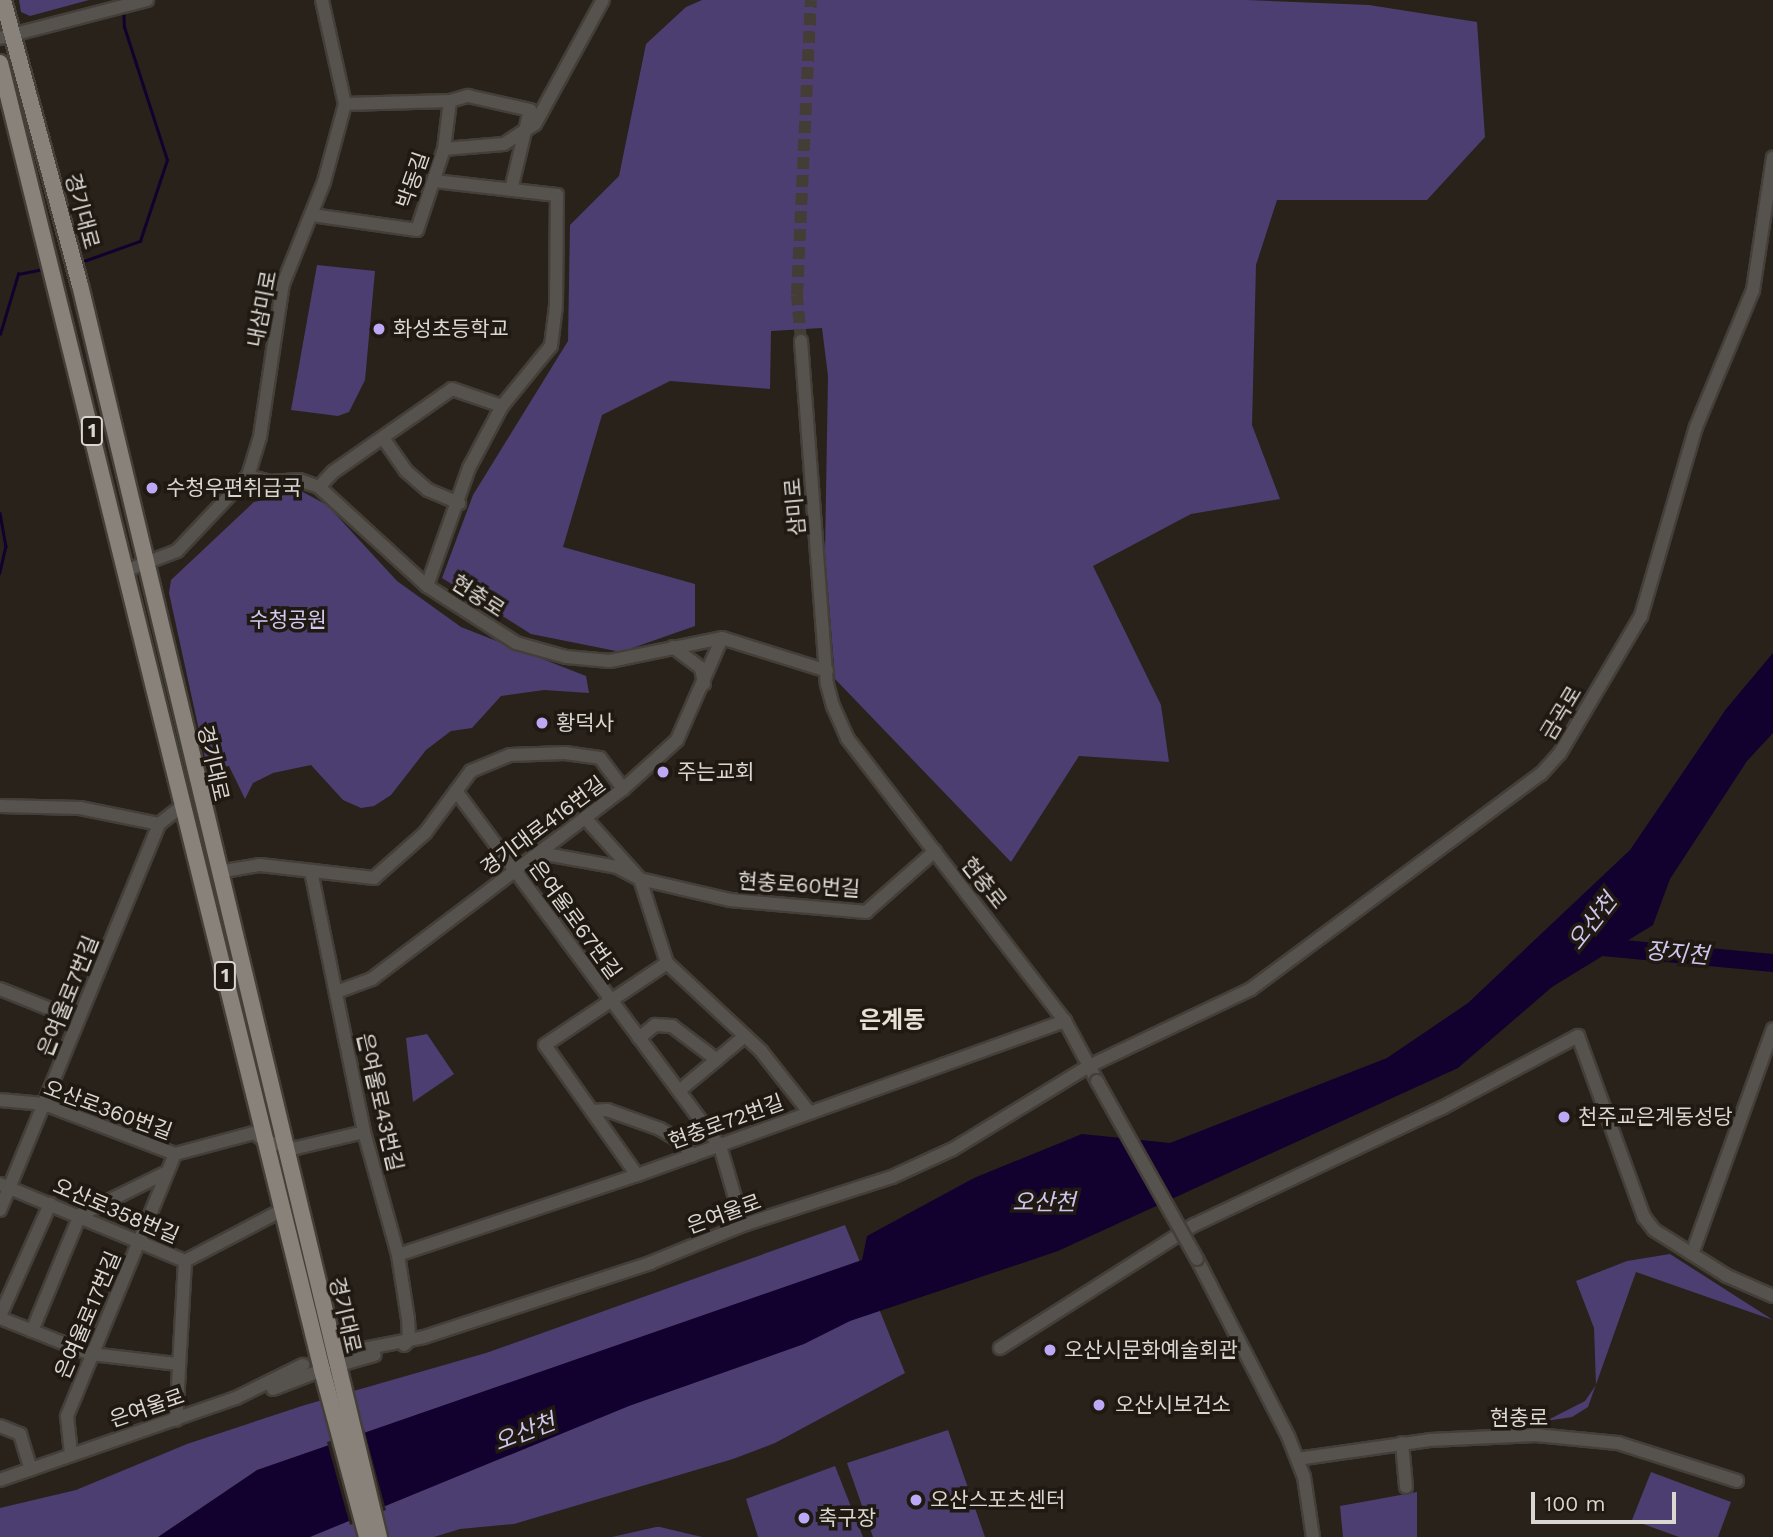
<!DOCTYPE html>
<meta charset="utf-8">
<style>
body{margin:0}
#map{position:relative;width:1773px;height:1537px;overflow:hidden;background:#28221b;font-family:"Work Sans","Noto Sans KR",sans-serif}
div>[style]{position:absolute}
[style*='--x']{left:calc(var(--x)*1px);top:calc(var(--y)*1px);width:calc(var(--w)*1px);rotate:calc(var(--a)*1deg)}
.green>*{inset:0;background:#4c3e70}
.water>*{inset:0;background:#12002e}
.pier>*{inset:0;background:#28221b}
.stream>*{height:2.5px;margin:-1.25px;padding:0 1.25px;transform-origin:1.25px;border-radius:1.25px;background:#12002e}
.river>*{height:18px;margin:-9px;padding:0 9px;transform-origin:9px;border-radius:9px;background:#12002e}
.minor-tunnel>*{height:12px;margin-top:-6px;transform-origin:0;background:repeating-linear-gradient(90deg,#433d36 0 12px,transparent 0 18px)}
.roads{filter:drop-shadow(2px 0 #443f38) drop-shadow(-2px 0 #443f38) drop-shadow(0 2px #443f38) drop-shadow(0 -2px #443f38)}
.minor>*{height:12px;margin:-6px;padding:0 6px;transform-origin:6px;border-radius:6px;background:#56534f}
.major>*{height:16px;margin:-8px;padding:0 8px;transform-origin:8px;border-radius:8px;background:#89827b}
.bridges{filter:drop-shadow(2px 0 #443f38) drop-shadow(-2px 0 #443f38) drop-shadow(0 2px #443f38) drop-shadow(0 -2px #443f38)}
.minor-bridge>*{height:12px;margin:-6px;padding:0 6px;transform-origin:6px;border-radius:6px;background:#56534f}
.dots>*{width:19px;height:19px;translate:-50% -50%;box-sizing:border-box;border:4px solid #1f1912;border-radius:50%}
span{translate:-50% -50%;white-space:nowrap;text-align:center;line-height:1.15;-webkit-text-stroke:7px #1f1912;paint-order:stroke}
.shield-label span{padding:2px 5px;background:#1f1912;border:2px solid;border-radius:5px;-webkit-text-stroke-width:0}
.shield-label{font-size:19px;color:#dad6d1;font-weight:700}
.street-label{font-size:21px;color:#dad6d1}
.poi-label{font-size:21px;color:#dad6d1}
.left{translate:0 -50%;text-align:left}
.park-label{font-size:21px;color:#d2c9f2}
.water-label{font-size:23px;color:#cfc6ef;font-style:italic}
.quarter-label{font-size:24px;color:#e9e1d7;font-weight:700}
.scale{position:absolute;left:1531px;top:1492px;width:145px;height:32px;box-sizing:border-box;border:4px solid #dad6d1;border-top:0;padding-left:9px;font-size:21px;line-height:24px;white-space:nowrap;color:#dad6d1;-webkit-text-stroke:5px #1f1912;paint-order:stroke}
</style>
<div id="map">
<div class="green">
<i style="clip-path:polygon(19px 0,89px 0,30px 16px,21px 12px)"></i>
<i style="clip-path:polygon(702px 0,1247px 0,1369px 5px,1477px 22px,1485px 137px,1427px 200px,1277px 200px,1256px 265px,1252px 425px,1280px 499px,1191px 514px,1093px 566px,1161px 705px,1169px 762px,1079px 756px,1011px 862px,835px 679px,825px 553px,828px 376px,822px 328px,771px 331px,770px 389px,670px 381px,602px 415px,563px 547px,695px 584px,695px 626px,621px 652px,531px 634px,442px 578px,473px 495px,568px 341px,570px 225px,619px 176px,646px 44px,686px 7px)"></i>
<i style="clip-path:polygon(317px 265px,375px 271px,365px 380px,349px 412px,338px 416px,291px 410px)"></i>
<i style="clip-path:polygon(301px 491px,327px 505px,397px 581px,461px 627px,586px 676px,589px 693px,544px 690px,501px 696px,472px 728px,451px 731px,426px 750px,391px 795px,374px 806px,361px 808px,343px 800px,311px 765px,273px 773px,253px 783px,245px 799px,229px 766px,207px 767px,169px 593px,171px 580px,254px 502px)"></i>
<i style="clip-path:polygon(427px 1034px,454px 1074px,413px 1102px,406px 1038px)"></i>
<i style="clip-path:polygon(845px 1225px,905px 1373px,775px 1443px,733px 1459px,514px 1524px,460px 1529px,434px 1537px,0 1537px,0 1508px,76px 1490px,187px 1444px,305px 1405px,486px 1353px)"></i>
<i style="clip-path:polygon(1670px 1254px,1773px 1320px,1636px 1272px,1588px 1407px,1572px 1417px,1546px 1421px,1585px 1401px,1596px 1385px,1594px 1328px,1576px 1281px,1627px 1261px)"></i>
<i style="clip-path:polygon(948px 1430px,985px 1537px,873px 1537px,847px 1463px)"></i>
<i style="clip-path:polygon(835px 1466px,863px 1537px,758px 1537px,746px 1499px)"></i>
<i style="clip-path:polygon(1651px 1472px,1731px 1502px,1718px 1537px,1679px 1537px,1632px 1520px)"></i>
<i style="clip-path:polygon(1417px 1492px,1417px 1537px,1343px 1537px,1340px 1506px)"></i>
<i style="clip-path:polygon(660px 1527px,702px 1537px,612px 1537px,656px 1527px)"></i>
</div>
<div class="water">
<i style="clip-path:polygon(1773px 653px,1773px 733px,1747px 761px,1670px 879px,1653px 925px,1552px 987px,1458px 1068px,1058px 1251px,850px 1321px,804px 1344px,629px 1406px,310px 1537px,158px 1537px,257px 1470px,862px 1260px,867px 1236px,974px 1178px,1082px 1134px,1170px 1143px,1387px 1058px,1468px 1003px,1630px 850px,1726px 709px)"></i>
</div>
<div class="pier">
<i style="clip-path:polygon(364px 1429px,386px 1510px,350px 1525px,327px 1442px)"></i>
</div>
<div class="stream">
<i style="--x:81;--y:262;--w:63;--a:-19.6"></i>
<i style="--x:140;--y:241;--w:85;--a:-71.6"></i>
<i style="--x:167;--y:160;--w:140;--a:-107.9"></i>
<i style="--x:124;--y:27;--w:17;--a:-93"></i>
<i style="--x:0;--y:334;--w:63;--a:-73.3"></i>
<i style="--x:18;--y:274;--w:25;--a:-11"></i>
<i style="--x:0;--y:513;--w:34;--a:80"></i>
<i style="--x:6;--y:546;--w:28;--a:103"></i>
</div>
<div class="river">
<i style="--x:1592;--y:946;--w:182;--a:5.4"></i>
</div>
<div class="minor-tunnel">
<i style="--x:801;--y:341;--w:46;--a:-95"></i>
<i style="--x:797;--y:295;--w:295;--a:-87.3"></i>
<i style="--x:303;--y:1365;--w:47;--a:-20"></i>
<i style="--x:347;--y:1349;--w:6;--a:18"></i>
</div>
<div class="roads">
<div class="minor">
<i style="--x:0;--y:38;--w:152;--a:-14.5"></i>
<i style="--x:450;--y:101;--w:19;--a:-16"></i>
<i style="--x:468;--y:96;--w:64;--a:12.7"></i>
<i style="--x:530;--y:110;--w:82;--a:103.4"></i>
<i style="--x:345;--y:104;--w:105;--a:-1.6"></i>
<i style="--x:450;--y:101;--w:48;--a:97.1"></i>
<i style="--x:312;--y:215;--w:106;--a:8.1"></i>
<i style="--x:417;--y:230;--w:85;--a:-71.6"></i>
<i style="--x:444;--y:149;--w:60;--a:-4.8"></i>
<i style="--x:504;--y:144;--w:37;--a:-33"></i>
<i style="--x:535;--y:124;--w:141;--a:-61.3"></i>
<i style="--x:801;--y:341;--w:344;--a:85.7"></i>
<i style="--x:827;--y:684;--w:23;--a:75"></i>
<i style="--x:833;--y:706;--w:35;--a:66"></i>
<i style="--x:847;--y:738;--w:357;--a:52.4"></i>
<i style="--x:1065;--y:1021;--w:68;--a:61.9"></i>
<i style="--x:383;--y:438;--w:40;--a:55.1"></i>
<i style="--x:406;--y:471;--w:29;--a:41"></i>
<i style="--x:428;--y:490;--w:34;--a:23"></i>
<i style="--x:248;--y:476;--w:23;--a:15"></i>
<i style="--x:270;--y:482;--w:29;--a:-4"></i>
<i style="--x:299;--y:480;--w:21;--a:19"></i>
<i style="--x:319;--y:487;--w:147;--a:42.5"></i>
<i style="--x:427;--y:586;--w:106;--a:32.6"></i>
<i style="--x:516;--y:643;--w:52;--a:15.6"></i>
<i style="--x:566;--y:657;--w:44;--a:5.2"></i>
<i style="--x:610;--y:661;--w:114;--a:-11.6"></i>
<i style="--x:722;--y:638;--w:110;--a:17.4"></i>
<i style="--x:319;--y:487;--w:21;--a:-47"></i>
<i style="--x:333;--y:472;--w:145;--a:-34.9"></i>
<i style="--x:452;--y:389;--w:53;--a:18.8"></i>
<i style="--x:125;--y:571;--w:56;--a:-21"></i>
<i style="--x:177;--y:551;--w:103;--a:-46.6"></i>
<i style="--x:248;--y:476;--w:41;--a:-72.9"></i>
<i style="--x:260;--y:437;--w:155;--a:-81.5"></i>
<i style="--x:283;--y:284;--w:110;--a:-68.1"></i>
<i style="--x:324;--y:182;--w:81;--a:-74.9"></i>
<i style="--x:345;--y:104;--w:107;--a:-102.5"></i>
<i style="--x:427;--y:586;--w:125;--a:-70.4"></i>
<i style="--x:469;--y:468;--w:70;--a:-62"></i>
<i style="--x:502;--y:406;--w:77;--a:-50.8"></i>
<i style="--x:551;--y:346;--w:40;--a:-82.9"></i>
<i style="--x:556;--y:306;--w:111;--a:-89.5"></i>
<i style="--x:557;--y:195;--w:124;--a:-173.5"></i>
<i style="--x:673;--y:647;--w:35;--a:37"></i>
<i style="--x:701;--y:668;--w:16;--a:79"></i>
<i style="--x:623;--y:789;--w:73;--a:-42.2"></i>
<i style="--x:677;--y:740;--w:111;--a:-66.2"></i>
<i style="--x:456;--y:791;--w:442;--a:53.4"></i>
<i style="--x:720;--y:1146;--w:82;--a:73.8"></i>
<i style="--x:0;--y:806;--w:80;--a:1.4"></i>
<i style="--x:80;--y:808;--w:81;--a:11.4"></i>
<i style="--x:586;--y:819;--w:81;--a:48"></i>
<i style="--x:640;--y:879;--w:92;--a:13.1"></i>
<i style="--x:730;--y:900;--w:137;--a:5"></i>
<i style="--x:866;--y:912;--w:92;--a:-41.5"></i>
<i style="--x:540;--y:853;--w:78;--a:10.3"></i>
<i style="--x:617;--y:867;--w:26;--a:28"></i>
<i style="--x:640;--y:879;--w:88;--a:72.2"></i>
<i style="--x:667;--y:963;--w:129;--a:43.1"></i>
<i style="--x:761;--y:1051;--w:78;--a:51.8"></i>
<i style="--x:311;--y:871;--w:266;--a:78.5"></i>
<i style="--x:364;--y:1132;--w:128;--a:74.5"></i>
<i style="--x:398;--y:1255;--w:65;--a:81.1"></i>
<i style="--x:408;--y:1319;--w:21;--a:87"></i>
<i style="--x:409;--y:1340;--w:7;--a:135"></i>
<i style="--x:218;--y:872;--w:43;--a:-9.5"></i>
<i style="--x:260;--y:865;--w:115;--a:6.5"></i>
<i style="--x:374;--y:878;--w:68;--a:-41.4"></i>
<i style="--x:425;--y:833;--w:77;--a:-53.4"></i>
<i style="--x:471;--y:771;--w:42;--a:-22.3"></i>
<i style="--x:510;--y:755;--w:55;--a:-2.1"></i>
<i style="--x:565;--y:753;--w:35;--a:8"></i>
<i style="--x:600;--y:758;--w:39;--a:53"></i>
<i style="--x:623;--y:789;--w:315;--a:142.9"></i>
<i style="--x:372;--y:979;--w:38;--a:160"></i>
<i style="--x:0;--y:989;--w:84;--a:21.7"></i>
<i style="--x:639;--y:1038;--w:21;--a:-39"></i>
<i style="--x:655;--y:1025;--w:17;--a:3"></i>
<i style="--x:672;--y:1026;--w:56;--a:37.1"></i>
<i style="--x:679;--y:1091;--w:86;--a:-39.8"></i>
<i style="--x:0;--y:1100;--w:44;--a:5.2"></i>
<i style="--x:44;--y:1104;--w:140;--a:20.9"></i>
<i style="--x:175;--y:1154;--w:82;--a:-14.9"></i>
<i style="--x:254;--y:1133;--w:14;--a:36"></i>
<i style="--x:265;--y:1141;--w:32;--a:13"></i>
<i style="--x:296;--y:1148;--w:70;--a:-13.2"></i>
<i style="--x:592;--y:1111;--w:15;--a:-4"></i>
<i style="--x:607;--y:1110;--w:56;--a:19.7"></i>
<i style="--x:660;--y:1129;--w:26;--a:31"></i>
<i style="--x:682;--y:1142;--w:17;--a:54"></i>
<i style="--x:637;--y:1175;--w:159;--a:-125.3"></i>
<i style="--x:545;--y:1045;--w:147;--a:-33.9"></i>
<i style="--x:0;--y:1184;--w:200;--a:22.6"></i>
<i style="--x:185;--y:1261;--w:159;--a:93.2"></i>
<i style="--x:0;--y:1210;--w:417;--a:-67.6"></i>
<i style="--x:159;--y:824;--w:31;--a:-38"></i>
<i style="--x:1692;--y:1254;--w:239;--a:-70.2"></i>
<i style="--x:398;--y:1255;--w:252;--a:-18.5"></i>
<i style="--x:637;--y:1175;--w:455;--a:-19.8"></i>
<i style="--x:1197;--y:1259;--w:199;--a:62.8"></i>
<i style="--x:1288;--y:1436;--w:44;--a:68.7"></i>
<i style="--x:1304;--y:1477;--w:61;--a:81.5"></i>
<i style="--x:185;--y:1261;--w:110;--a:-27.7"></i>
<i style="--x:0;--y:1316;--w:123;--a:-65.9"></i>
<i style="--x:0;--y:1318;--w:98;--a:21.6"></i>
<i style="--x:91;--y:1354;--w:88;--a:6.6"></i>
<i style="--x:32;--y:1331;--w:126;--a:-67.5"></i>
<i style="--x:80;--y:1215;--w:97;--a:-26.3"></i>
<i style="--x:1000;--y:1348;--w:230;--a:-32.4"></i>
<i style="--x:1194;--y:1225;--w:274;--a:-25.3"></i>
<i style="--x:1442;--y:1108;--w:154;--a:-27.9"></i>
<i style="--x:1578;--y:1036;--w:193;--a:70"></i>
<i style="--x:1644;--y:1217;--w:16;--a:52"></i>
<i style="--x:1654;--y:1230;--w:86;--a:32.2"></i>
<i style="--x:1727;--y:1276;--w:50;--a:23.5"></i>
<i style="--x:353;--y:1351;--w:72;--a:-11.2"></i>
<i style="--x:424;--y:1337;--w:238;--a:-18.1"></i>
<i style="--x:650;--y:1263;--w:100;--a:-22.2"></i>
<i style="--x:743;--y:1225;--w:157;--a:-17.9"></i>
<i style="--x:892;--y:1177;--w:67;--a:-24.7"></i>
<i style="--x:953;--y:1149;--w:159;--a:-31.4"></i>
<i style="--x:1089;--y:1066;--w:179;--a:-25.4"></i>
<i style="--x:1251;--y:989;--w:361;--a:-36.6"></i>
<i style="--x:1541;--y:774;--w:28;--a:-48"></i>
<i style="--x:1560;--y:753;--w:159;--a:-59.4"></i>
<i style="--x:1641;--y:616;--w:197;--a:-73.8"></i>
<i style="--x:1696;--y:427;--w:148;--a:-67.4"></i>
<i style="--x:1753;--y:290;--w:134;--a:-81.4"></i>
<i style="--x:336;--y:1366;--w:40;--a:-16"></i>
<i style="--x:273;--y:1389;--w:53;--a:-21.2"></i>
<i style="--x:0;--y:1426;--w:22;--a:22"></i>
<i style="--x:20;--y:1434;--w:37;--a:73"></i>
<i style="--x:1402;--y:1443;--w:44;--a:84.8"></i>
<i style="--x:71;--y:1454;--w:38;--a:-96"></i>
<i style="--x:67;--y:1416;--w:283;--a:-67.6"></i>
<i style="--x:1297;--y:1459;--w:134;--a:-8.1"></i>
<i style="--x:1430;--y:1440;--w:106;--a:-2.7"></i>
<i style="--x:1536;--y:1435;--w:82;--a:5.6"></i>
<i style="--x:1618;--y:1443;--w:125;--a:17.7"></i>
<i style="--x:0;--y:1480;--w:250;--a:-19.2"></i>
<i style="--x:236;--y:1398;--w:75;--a:-26.2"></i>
</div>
<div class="major">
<i style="--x:3;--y:0;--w:295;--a:74.9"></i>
<i style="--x:80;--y:285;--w:1287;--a:76.57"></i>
<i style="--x:0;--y:63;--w:1346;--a:76.16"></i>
<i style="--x:322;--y:1370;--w:173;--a:74.9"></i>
</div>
</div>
<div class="bridges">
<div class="minor-bridge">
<i style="--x:1097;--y:1081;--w:204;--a:60.7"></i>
</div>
</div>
<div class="dots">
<i style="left:379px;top:329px;background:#bca9f5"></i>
<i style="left:152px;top:488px;background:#bca9f5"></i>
<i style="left:542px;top:723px;background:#bca9f5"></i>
<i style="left:663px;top:772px;background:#bca9f5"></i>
<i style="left:1564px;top:1117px;background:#bca9f5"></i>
<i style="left:1050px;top:1350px;background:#bca9f5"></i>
<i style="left:1099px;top:1405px;background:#bca9f5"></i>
<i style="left:916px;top:1500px;background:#bca9f5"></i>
<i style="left:804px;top:1518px;background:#bca9f5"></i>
</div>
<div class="shield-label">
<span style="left:92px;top:431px">1</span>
<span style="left:225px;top:976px">1</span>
</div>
<div class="street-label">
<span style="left:413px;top:180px;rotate:-71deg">박동길</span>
<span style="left:82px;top:211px;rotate:75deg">경기대로</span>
<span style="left:262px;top:309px;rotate:-79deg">내삼미로</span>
<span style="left:795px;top:507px;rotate:-95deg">삼미로</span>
<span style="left:478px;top:596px;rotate:33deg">현충로</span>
<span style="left:1561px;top:713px;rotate:-59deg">금곡로</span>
<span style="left:213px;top:763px;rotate:77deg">경기대로</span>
<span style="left:543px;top:826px;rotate:-37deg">경기대로416번길</span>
<span style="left:984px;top:883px;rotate:52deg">현충로</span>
<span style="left:799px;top:885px;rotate:4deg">현충로60번길</span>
<span style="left:575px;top:920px;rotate:54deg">은여울로67번길</span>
<span style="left:68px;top:996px;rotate:-68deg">은여울로7번길</span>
<span style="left:380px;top:1102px;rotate:77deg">은여울로43번길</span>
<span style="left:108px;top:1110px;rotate:20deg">오산로360번길</span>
<span style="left:726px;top:1122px;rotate:-20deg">현충로72번길</span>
<span style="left:116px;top:1211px;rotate:23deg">오산로358번길</span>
<span style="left:724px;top:1214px;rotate:-20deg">은여울로</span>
<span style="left:88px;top:1315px;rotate:-67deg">은여울로17번길</span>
<span style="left:345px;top:1315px;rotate:77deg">경기대로</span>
<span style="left:147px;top:1408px;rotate:-19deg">은여울로</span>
<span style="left:1519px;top:1418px">현충로</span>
</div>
<div class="poi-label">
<span class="left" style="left:393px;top:329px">화성초등학교</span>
<span class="left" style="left:166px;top:488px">수청우편취급국</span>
<span class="left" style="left:556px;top:723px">황덕사</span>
<span class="left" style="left:677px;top:772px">주는교회</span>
<span class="left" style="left:1578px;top:1117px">천주교은계동성당</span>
<span class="left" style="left:1064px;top:1350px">오산시문화예술회관</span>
<span class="left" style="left:1115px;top:1405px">오산시보건소</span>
<span class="left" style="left:930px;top:1500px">오산스포츠센터</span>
<span class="left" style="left:818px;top:1518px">축구장</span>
</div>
<div class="park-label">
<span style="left:288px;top:620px">수청공원</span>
</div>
<div class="water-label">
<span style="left:1593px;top:922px;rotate:-52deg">오산천</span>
<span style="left:1677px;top:954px;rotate:5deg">장지천</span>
<span style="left:1044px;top:1203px">오산천</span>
<span style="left:525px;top:1433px;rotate:-21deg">오산천</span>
</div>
<div class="quarter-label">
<span style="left:892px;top:1021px">은계동</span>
</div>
<div class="scale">100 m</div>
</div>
